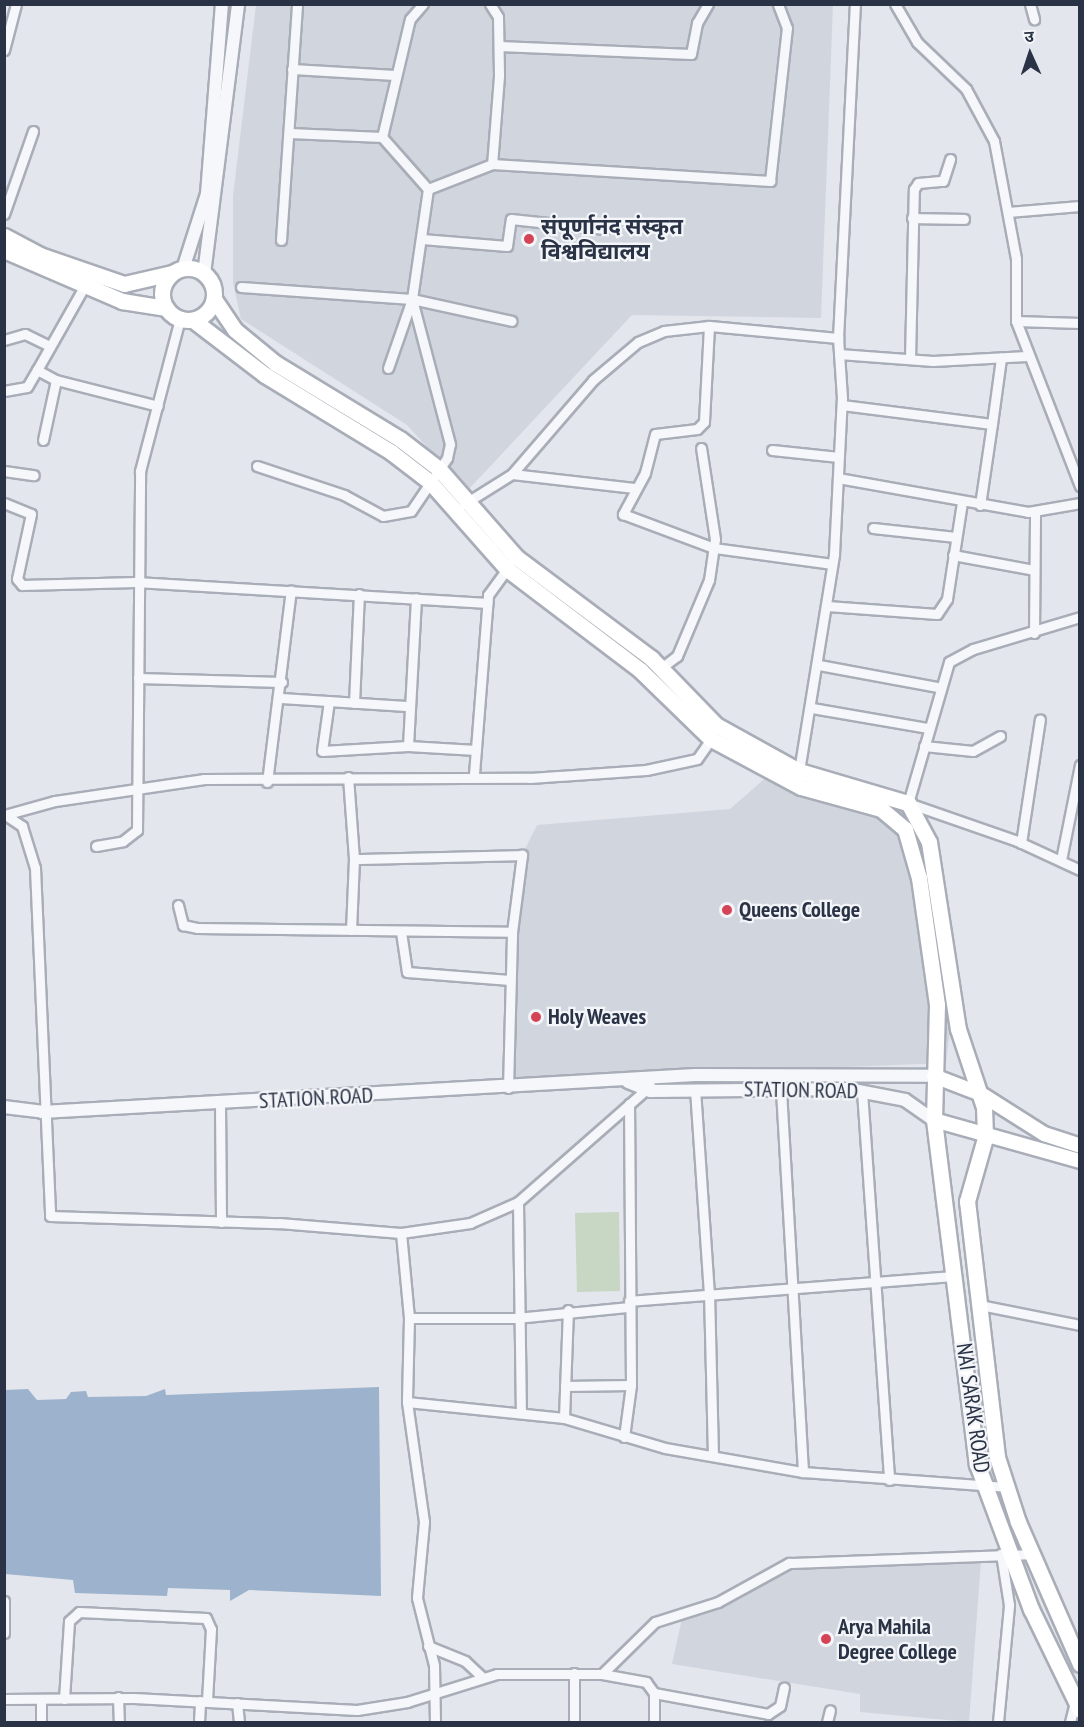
<!DOCTYPE html>
<meta charset="utf-8">
<style>
body{margin:0}
#map{position:relative;width:1084px;height:1727px;overflow:hidden;background:#e3e6ec;font-family:"PT Sans Narrow","Noto Sans Devanagari",sans-serif}
div>[style]{position:absolute}
[style*='--x']{left:calc(var(--x)*1px);top:calc(var(--y)*1px);width:calc(var(--w)*1px);rotate:calc(var(--a)*1deg)}
.built>*{inset:0;background:#d1d5de}
.green>*{inset:0;background:#c8d6c4}
.water>*{inset:0;background:#9db3cd}
.roads{filter:drop-shadow(2px 0 #a8adb7) drop-shadow(-2px 0 #a8adb7) drop-shadow(0 2px #a8adb7) drop-shadow(0 -2px #a8adb7)}
.minor>*{height:9px;margin:-4.5px;padding:0 4.5px;transform-origin:4.5px;border-radius:4.5px;background:#f6f7fa}
.tertiary>*{height:12px;margin:-6px;padding:0 6px;transform-origin:6px;border-radius:6px;background:#f6f7fa}
.secondary>*{height:14px;margin:-7px;padding:0 7px;transform-origin:7px;border-radius:7px;background:#fff}
.primary>*{height:15px;margin:-7.5px;padding:0 7.5px;transform-origin:7.5px;border-radius:7.5px;background:#fff}
.primary>.ring{margin:-7.5px;padding:0;box-sizing:content-box;background:none;border:15px solid #fff;border-radius:50%}
.dots>*{width:16px;height:16px;translate:-50% -50%;box-sizing:border-box;border:3px solid #f3f5f9;border-radius:50%}
span{translate:-50% -50%;white-space:nowrap;text-align:center;line-height:1.15;-webkit-text-stroke:4.5px #f3f5f9;paint-order:stroke}
.poi-label{font-size:22px;color:#2a3345;font-weight:700}
.left{translate:0 -50%;text-align:left}
.street-label{font-size:22px;color:#2a3345}
.frame{position:absolute;inset:0;border:6px solid #2a3345;pointer-events:none}
.north{position:absolute;left:1000px;top:24px;width:60px;height:60px;-webkit-text-stroke:4px #f3f5f9;paint-order:stroke;rotate:357deg;font-size:16px;font-weight:700;line-height:24px;text-align:center;color:#2a3345}
.north::after{content:'';display:block;margin:auto;width:21px;height:27px;background:#2a3345;clip-path:polygon(50% 0,100% 100%,50% 72%,0 100%)}
</style>
<div id="map">
<div class="built">
<i style="clip-path:polygon(256px 5px,833px 5px,821px 318px,632px 315px,467px 491px,407px 425px,241px 319px,233px 283px,233px 196px)"></i>
<i style="clip-path:polygon(769px 775px,894px 802px,920px 836px,954px 1000px,946px 1063px,694px 1073px,508px 1088px,512px 932px,522px 855px,537px 825px,730px 809px)"></i>
<i style="clip-path:polygon(981px 1561px,969px 1722px,860px 1712px,860px 1694px,672px 1664px,683px 1614px,715px 1610px,798px 1566px)"></i>
</div>
<div class="green">
<i style="clip-path:polygon(619px 1212px,620px 1291px,577px 1292px,575px 1213px)"></i>
</div>
<div class="water">
<i style="clip-path:polygon(379px 1387px,381px 1596px,249px 1590px,230px 1601px,230px 1590px,168px 1588px,167px 1596px,75px 1593px,73px 1580px,5px 1574px,5px 1390px,28px 1389px,37px 1400px,66px 1399px,71px 1392px,86px 1391px,88px 1397px,146px 1396px,165px 1389px,166px 1395px)"></i>
</div>
<div class="roads">
<div class="minor">
<i style="--x:490;--y:4;--w:15;--a:58"></i>
<i style="--x:498;--y:17;--w:59;--a:89"></i>
<i style="--x:499;--y:76;--w:88;--a:94.5"></i>
<i style="--x:895;--y:4;--w:44;--a:59.9"></i>
<i style="--x:917;--y:42;--w:68;--a:43.8"></i>
<i style="--x:966;--y:89;--w:59;--a:61.7"></i>
<i style="--x:994;--y:141;--w:120;--a:79.4"></i>
<i style="--x:1016;--y:259;--w:62;--a:90"></i>
<i style="--x:1016;--y:321;--w:177;--a:68.8"></i>
<i style="--x:1030;--y:4;--w:16;--a:75"></i>
<i style="--x:499;--y:46;--w:192;--a:2.4"></i>
<i style="--x:691;--y:54;--w:32;--a:-79"></i>
<i style="--x:697;--y:23;--w:22;--a:-60"></i>
<i style="--x:4;--y:50;--w:48;--a:-75.4"></i>
<i style="--x:292;--y:69;--w:103;--a:3.3"></i>
<i style="--x:289;--y:133;--w:93;--a:2.5"></i>
<i style="--x:382;--y:137;--w:69;--a:48.5"></i>
<i style="--x:428;--y:189;--w:111;--a:98.3"></i>
<i style="--x:412;--y:299;--w:73;--a:109.2"></i>
<i style="--x:382;--y:137;--w:121;--a:-76.7"></i>
<i style="--x:410;--y:19;--w:20;--a:-49"></i>
<i style="--x:428;--y:189;--w:69;--a:-21.3"></i>
<i style="--x:492;--y:164;--w:279;--a:3.5"></i>
<i style="--x:770;--y:181;--w:154;--a:-83.7"></i>
<i style="--x:787;--y:28;--w:26;--a:-111"></i>
<i style="--x:1008;--y:212;--w:72;--a:-4.8"></i>
<i style="--x:4;--y:214;--w:88;--a:-70.7"></i>
<i style="--x:912;--y:218;--w:52;--a:1.1"></i>
<i style="--x:422;--y:239;--w:85;--a:4.7"></i>
<i style="--x:507;--y:246;--w:27;--a:-82"></i>
<i style="--x:511;--y:219;--w:94;--a:6.1"></i>
<i style="--x:281;--y:240;--w:237;--a:-86.1"></i>
<i style="--x:241;--y:287;--w:171;--a:4"></i>
<i style="--x:412;--y:299;--w:102;--a:12.4"></i>
<i style="--x:1016;--y:321;--w:64;--a:1.8"></i>
<i style="--x:709;--y:326;--w:96;--a:93"></i>
<i style="--x:704;--y:422;--w:10;--a:135"></i>
<i style="--x:697;--y:429;--w:42;--a:173.2"></i>
<i style="--x:655;--y:434;--w:40;--a:104.4"></i>
<i style="--x:645;--y:473;--w:47;--a:118.2"></i>
<i style="--x:623;--y:514;--w:97;--a:20.5"></i>
<i style="--x:714;--y:548;--w:119;--a:7.7"></i>
<i style="--x:4;--y:340;--w:22;--a:-16"></i>
<i style="--x:25;--y:334;--w:28;--a:26"></i>
<i style="--x:839;--y:354;--w:94;--a:4.3"></i>
<i style="--x:933;--y:361;--w:94;--a:-3"></i>
<i style="--x:910;--y:359;--w:170;--a:-88.7"></i>
<i style="--x:914;--y:189;--w:7;--a:-56"></i>
<i style="--x:918;--y:183;--w:25;--a:-5"></i>
<i style="--x:943;--y:181;--w:23;--a:-72"></i>
<i style="--x:37;--y:370;--w:95;--a:-60.5"></i>
<i style="--x:4;--y:391;--w:23;--a:-10"></i>
<i style="--x:27;--y:387;--w:20;--a:-60"></i>
<i style="--x:37;--y:370;--w:21;--a:28"></i>
<i style="--x:56;--y:380;--w:105;--a:14.3"></i>
<i style="--x:842;--y:405;--w:151;--a:7.2"></i>
<i style="--x:992;--y:424;--w:67;--a:-82.2"></i>
<i style="--x:43;--y:440;--w:61;--a:-77.8"></i>
<i style="--x:772;--y:450;--w:67;--a:6"></i>
<i style="--x:257;--y:466;--w:92;--a:18.4"></i>
<i style="--x:344;--y:495;--w:44;--a:28.3"></i>
<i style="--x:383;--y:516;--w:28;--a:-10"></i>
<i style="--x:411;--y:511;--w:64;--a:-55.8"></i>
<i style="--x:447;--y:458;--w:14;--a:-78"></i>
<i style="--x:450;--y:444;--w:150;--a:-104.7"></i>
<i style="--x:4;--y:471;--w:30;--a:8"></i>
<i style="--x:512;--y:474;--w:123;--a:6.5"></i>
<i style="--x:838;--y:478;--w:193;--a:10.1"></i>
<i style="--x:1028;--y:512;--w:53;--a:-9.8"></i>
<i style="--x:4;--y:503;--w:29;--a:22"></i>
<i style="--x:31;--y:514;--w:66;--a:102.2"></i>
<i style="--x:17;--y:579;--w:8;--a:50"></i>
<i style="--x:22;--y:585;--w:114;--a:-1.5"></i>
<i style="--x:136;--y:582;--w:352;--a:3.4"></i>
<i style="--x:464;--y:504;--w:57;--a:-32"></i>
<i style="--x:512;--y:474;--w:124;--a:-49.2"></i>
<i style="--x:593;--y:380;--w:59;--a:-40.2"></i>
<i style="--x:638;--y:342;--w:28;--a:-23"></i>
<i style="--x:664;--y:331;--w:45;--a:-6.3"></i>
<i style="--x:709;--y:326;--w:130;--a:5.3"></i>
<i style="--x:838;--y:338;--w:334;--a:-87.1"></i>
<i style="--x:980;--y:505;--w:82;--a:-81.6"></i>
<i style="--x:873;--y:528;--w:83;--a:6.2"></i>
<i style="--x:953;--y:555;--w:82;--a:10.5"></i>
<i style="--x:827;--y:606;--w:110;--a:4.2"></i>
<i style="--x:937;--y:614;--w:18;--a:-56"></i>
<i style="--x:947;--y:599;--w:98;--a:-81.2"></i>
<i style="--x:1080;--y:617;--w:112;--a:163.3"></i>
<i style="--x:973;--y:649;--w:27;--a:152"></i>
<i style="--x:949;--y:662;--w:147;--a:106.2"></i>
<i style="--x:908;--y:803;--w:115;--a:19.2"></i>
<i style="--x:1017;--y:841;--w:69;--a:24.7"></i>
<i style="--x:1034;--y:633;--w:122;--a:-89.5"></i>
<i style="--x:819;--y:665;--w:121;--a:10.5"></i>
<i style="--x:661;--y:668;--w:20;--a:-37"></i>
<i style="--x:677;--y:656;--w:82;--a:-67.2"></i>
<i style="--x:709;--y:580;--w:41;--a:-81.7"></i>
<i style="--x:715;--y:539;--w:92;--a:-98.7"></i>
<i style="--x:138;--y:678;--w:144;--a:1.6"></i>
<i style="--x:281;--y:698;--w:125;--a:3.7"></i>
<i style="--x:329;--y:701;--w:50;--a:98"></i>
<i style="--x:322;--y:751;--w:86;--a:-3.3"></i>
<i style="--x:408;--y:746;--w:68;--a:3.4"></i>
<i style="--x:354;--y:703;--w:109;--a:-87.4"></i>
<i style="--x:812;--y:708;--w:118;--a:9.8"></i>
<i style="--x:408;--y:746;--w:148;--a:-86.9"></i>
<i style="--x:924;--y:746;--w:49;--a:5.8"></i>
<i style="--x:973;--y:751;--w:31;--a:-29"></i>
<i style="--x:799;--y:771;--w:220;--a:-80.8"></i>
<i style="--x:834;--y:554;--w:156;--a:-87.1"></i>
<i style="--x:842;--y:398;--w:60;--a:-93.8"></i>
<i style="--x:474;--y:774;--w:180;--a:-85.5"></i>
<i style="--x:488;--y:595;--w:37;--a:-54"></i>
<i style="--x:348;--y:777;--w:82;--a:85.8"></i>
<i style="--x:354;--y:859;--w:71;--a:92.4"></i>
<i style="--x:267;--y:782;--w:193;--a:-82.9"></i>
<i style="--x:4;--y:814;--w:22;--a:34"></i>
<i style="--x:22;--y:826;--w:44;--a:72.8"></i>
<i style="--x:35;--y:868;--w:348;--a:87.5"></i>
<i style="--x:50;--y:1216;--w:229;--a:1.8"></i>
<i style="--x:279;--y:1223;--w:122;--a:4.7"></i>
<i style="--x:401;--y:1233;--w:70;--a:-8.2"></i>
<i style="--x:470;--y:1223;--w:52;--a:-23.6"></i>
<i style="--x:518;--y:1202;--w:176;--a:-41.3"></i>
<i style="--x:8;--y:814;--w:49;--a:-15.5"></i>
<i style="--x:55;--y:801;--w:151;--a:-8.4"></i>
<i style="--x:204;--y:779;--w:326;--a:-0.2"></i>
<i style="--x:530;--y:778;--w:116;--a:-3.9"></i>
<i style="--x:646;--y:770;--w:52;--a:-12.2"></i>
<i style="--x:697;--y:759;--w:24;--a:-55"></i>
<i style="--x:1021;--y:843;--w:125;--a:-81.3"></i>
<i style="--x:96;--y:846;--w:27;--a:-10"></i>
<i style="--x:123;--y:841;--w:18;--a:-38"></i>
<i style="--x:137;--y:830;--w:359;--a:-89.5"></i>
<i style="--x:140;--y:471;--w:157;--a:-75.3"></i>
<i style="--x:1061;--y:860;--w:97;--a:-78.7"></i>
<i style="--x:178;--y:905;--w:21;--a:76"></i>
<i style="--x:183;--y:925;--w:14;--a:12"></i>
<i style="--x:197;--y:928;--w:315;--a:0.7"></i>
<i style="--x:512;--y:932;--w:78;--a:-82.6"></i>
<i style="--x:522;--y:855;--w:168;--a:178.6"></i>
<i style="--x:401;--y:932;--w:40;--a:81.5"></i>
<i style="--x:407;--y:972;--w:103;--a:4.4"></i>
<i style="--x:508;--y:1088;--w:156;--a:-88.5"></i>
<i style="--x:695;--y:1089;--w:203;--a:86.1"></i>
<i style="--x:709;--y:1292;--w:164;--a:88.6"></i>
<i style="--x:781;--y:1090;--w:383;--a:86.7"></i>
<i style="--x:862;--y:1091;--w:390;--a:86"></i>
<i style="--x:220;--y:1104;--w:118;--a:89.5"></i>
<i style="--x:518;--y:1202;--w:209;--a:89.2"></i>
<i style="--x:401;--y:1233;--w:85;--a:84.6"></i>
<i style="--x:409;--y:1318;--w:84;--a:91.4"></i>
<i style="--x:407;--y:1402;--w:121;--a:81.9"></i>
<i style="--x:424;--y:1522;--w:76;--a:95.3"></i>
<i style="--x:417;--y:1598;--w:69;--a:75.8"></i>
<i style="--x:434;--y:1665;--w:57;--a:89"></i>
<i style="--x:629;--y:1301;--w:327;--a:-4.4"></i>
<i style="--x:980;--y:1305;--w:102;--a:11.3"></i>
<i style="--x:409;--y:1318;--w:107;--a:0"></i>
<i style="--x:516;--y:1318;--w:114;--a:-5.6"></i>
<i style="--x:565;--y:1386;--w:66;--a:-0.9"></i>
<i style="--x:407;--y:1402;--w:158;--a:5.8"></i>
<i style="--x:564;--y:1418;--w:105;--a:16.5"></i>
<i style="--x:665;--y:1448;--w:140;--a:9.9"></i>
<i style="--x:803;--y:1472;--w:203;--a:4.2"></i>
<i style="--x:564;--y:1418;--w:108;--a:-87.9"></i>
<i style="--x:624;--y:1437;--w:52;--a:-82.3"></i>
<i style="--x:631;--y:1385;--w:281;--a:-90.4"></i>
<i style="--x:4;--y:1601;--w:32;--a:90"></i>
<i style="--x:428;--y:1646;--w:40;--a:22"></i>
<i style="--x:465;--y:1661;--w:23;--a:43"></i>
<i style="--x:602;--y:1674;--w:74;--a:-44.5"></i>
<i style="--x:655;--y:1622;--w:66;--a:-17.6"></i>
<i style="--x:718;--y:1602;--w:81;--a:-28.8"></i>
<i style="--x:789;--y:1563;--w:242;--a:-2.1"></i>
<i style="--x:654;--y:1693;--w:116;--a:10.4"></i>
<i style="--x:768;--y:1714;--w:14;--a:-34"></i>
<i style="--x:780;--y:1706;--w:19;--a:-78"></i>
<i style="--x:118;--y:1697;--w:25;--a:88"></i>
<i style="--x:4;--y:1699;--w:130;--a:-0.4"></i>
<i style="--x:134;--y:1698;--w:223;--a:3.1"></i>
<i style="--x:357;--y:1710;--w:51;--a:-9.1"></i>
<i style="--x:407;--y:1702;--w:94;--a:-17.3"></i>
<i style="--x:497;--y:1674;--w:105;--a:0"></i>
<i style="--x:602;--y:1674;--w:45;--a:10.3"></i>
<i style="--x:646;--y:1682;--w:14;--a:54"></i>
<i style="--x:654;--y:1693;--w:29;--a:90"></i>
<i style="--x:64;--y:1699;--w:78;--a:-86.3"></i>
<i style="--x:69;--y:1621;--w:13;--a:-42"></i>
<i style="--x:79;--y:1612;--w:127;--a:2.7"></i>
<i style="--x:206;--y:1618;--w:12;--a:66"></i>
<i style="--x:211;--y:1629;--w:72;--a:93.2"></i>
<i style="--x:41;--y:1701;--w:21;--a:90"></i>
<i style="--x:237;--y:1703;--w:19;--a:84"></i>
<i style="--x:199;--y:1722;--w:21;--a:-87"></i>
<i style="--x:574;--y:1722;--w:49;--a:-90"></i>
<i style="--x:827;--y:1722;--w:12;--a:-76"></i>
<i style="--x:998;--y:1722;--w:118;--a:-84.6"></i>
<i style="--x:1009;--y:1605;--w:52;--a:-98.9"></i>
<i style="--x:1070;--y:1722;--w:21;--a:-76"></i>
</div>
<div class="tertiary">
<i style="--x:183;--y:269;--w:79;--a:-72.3"></i>
<i style="--x:207;--y:194;--w:191;--a:-85.5"></i>
<i style="--x:204;--y:274;--w:272;--a:-82.8"></i>
<i style="--x:628;--y:1082;--w:24;--a:22"></i>
<i style="--x:650;--y:1091;--w:198;--a:-0.6"></i>
<i style="--x:848;--y:1089;--w:58;--a:10.9"></i>
<i style="--x:905;--y:1100;--w:35;--a:35"></i>
<i style="--x:4;--y:1107;--w:38;--a:7"></i>
<i style="--x:42;--y:1112;--w:654;--a:-3.24"></i>
<i style="--x:695;--y:1075;--w:239;--a:0.2"></i>
</div>
<div class="secondary">
<i style="--x:934;--y:1076;--w:50;--a:21"></i>
<i style="--x:981;--y:1094;--w:75;--a:32.4"></i>
<i style="--x:1044;--y:1134;--w:38;--a:18"></i>
<i style="--x:934;--y:1120;--w:152;--a:15.7"></i>
</div>
<div class="primary">
<i style="--x:4;--y:236;--w:41;--a:27.8"></i>
<i style="--x:40;--y:255;--w:89;--a:19"></i>
<i style="--x:124;--y:284;--w:49;--a:-12.9"></i>
<i style="--x:4;--y:250;--w:129;--a:23.4"></i>
<i style="--x:122;--y:301;--w:45;--a:9"></i>
<i class="ring" style="left:162px;top:268px;width:37px;height:37px"></i>
<i style="--x:214;--y:299;--w:37;--a:56"></i>
<i style="--x:235;--y:330;--w:52;--a:39.5"></i>
<i style="--x:275;--y:363;--w:146;--a:31.3"></i>
<i style="--x:400;--y:439;--w:49;--a:37.6"></i>
<i style="--x:439;--y:469;--w:117;--a:48.8"></i>
<i style="--x:516;--y:557;--w:169;--a:36.8"></i>
<i style="--x:651;--y:658;--w:93;--a:45.9"></i>
<i style="--x:716;--y:725;--w:95;--a:29"></i>
<i style="--x:799;--y:771;--w:114;--a:16.4"></i>
<i style="--x:908;--y:803;--w:44;--a:61.7"></i>
<i style="--x:929;--y:842;--w:189;--a:81.2"></i>
<i style="--x:958;--y:1029;--w:82;--a:71.6"></i>
<i style="--x:984;--y:1107;--w:31;--a:88"></i>
<i style="--x:985;--y:1138;--w:66;--a:105.9"></i>
<i style="--x:967;--y:1201;--w:258;--a:83.3"></i>
<i style="--x:997;--y:1457;--w:68;--a:72.1"></i>
<i style="--x:1018;--y:1522;--w:155;--a:66.4"></i>
<i style="--x:193;--y:320;--w:91;--a:37.4"></i>
<i style="--x:265;--y:375;--w:148;--a:31.4"></i>
<i style="--x:391;--y:452;--w:49;--a:37.6"></i>
<i style="--x:430;--y:482;--w:116;--a:48.5"></i>
<i style="--x:507;--y:569;--w:167;--a:37.2"></i>
<i style="--x:640;--y:670;--w:99;--a:44.2"></i>
<i style="--x:711;--y:739;--w:102;--a:28.1"></i>
<i style="--x:801;--y:787;--w:83;--a:15.4"></i>
<i style="--x:881;--y:809;--w:31;--a:40"></i>
<i style="--x:905;--y:829;--w:51;--a:74.1"></i>
<i style="--x:919;--y:878;--w:128;--a:81.9"></i>
<i style="--x:937;--y:1005;--w:115;--a:91.5"></i>
<i style="--x:934;--y:1120;--w:347;--a:82.9"></i>
<i style="--x:977;--y:1464;--w:155;--a:69.6"></i>
<i style="--x:1031;--y:1609;--w:112;--a:64.1"></i>
</div>
</div>
<div class="dots">
<i style="left:529px;top:239px;background:#d44456"></i>
<i style="left:727px;top:910px;background:#d44456"></i>
<i style="left:536px;top:1017px;background:#d44456"></i>
<i style="left:826px;top:1639px;background:#d44456"></i>
</div>
<div class="poi-label">
<span class="left" style="left:541px;top:239px">संपूर्णानंद संस्कृत<br>विश्वविद्यालय</span>
<span class="left" style="left:739px;top:910px">Queens College</span>
<span class="left" style="left:548px;top:1017px">Holy Weaves</span>
<span class="left" style="left:838px;top:1639px">Arya Mahila<br>Degree College</span>
</div>
<div class="street-label">
<span style="left:801px;top:1090px;rotate:1deg">STATION ROAD</span>
<span style="left:316px;top:1098px;rotate:-3deg">STATION ROAD</span>
<span style="left:973px;top:1408px;rotate:82deg">NAI SARAK ROAD</span>
</div>
<div class="frame"></div>
<div class="north">उ</div>
</div>
